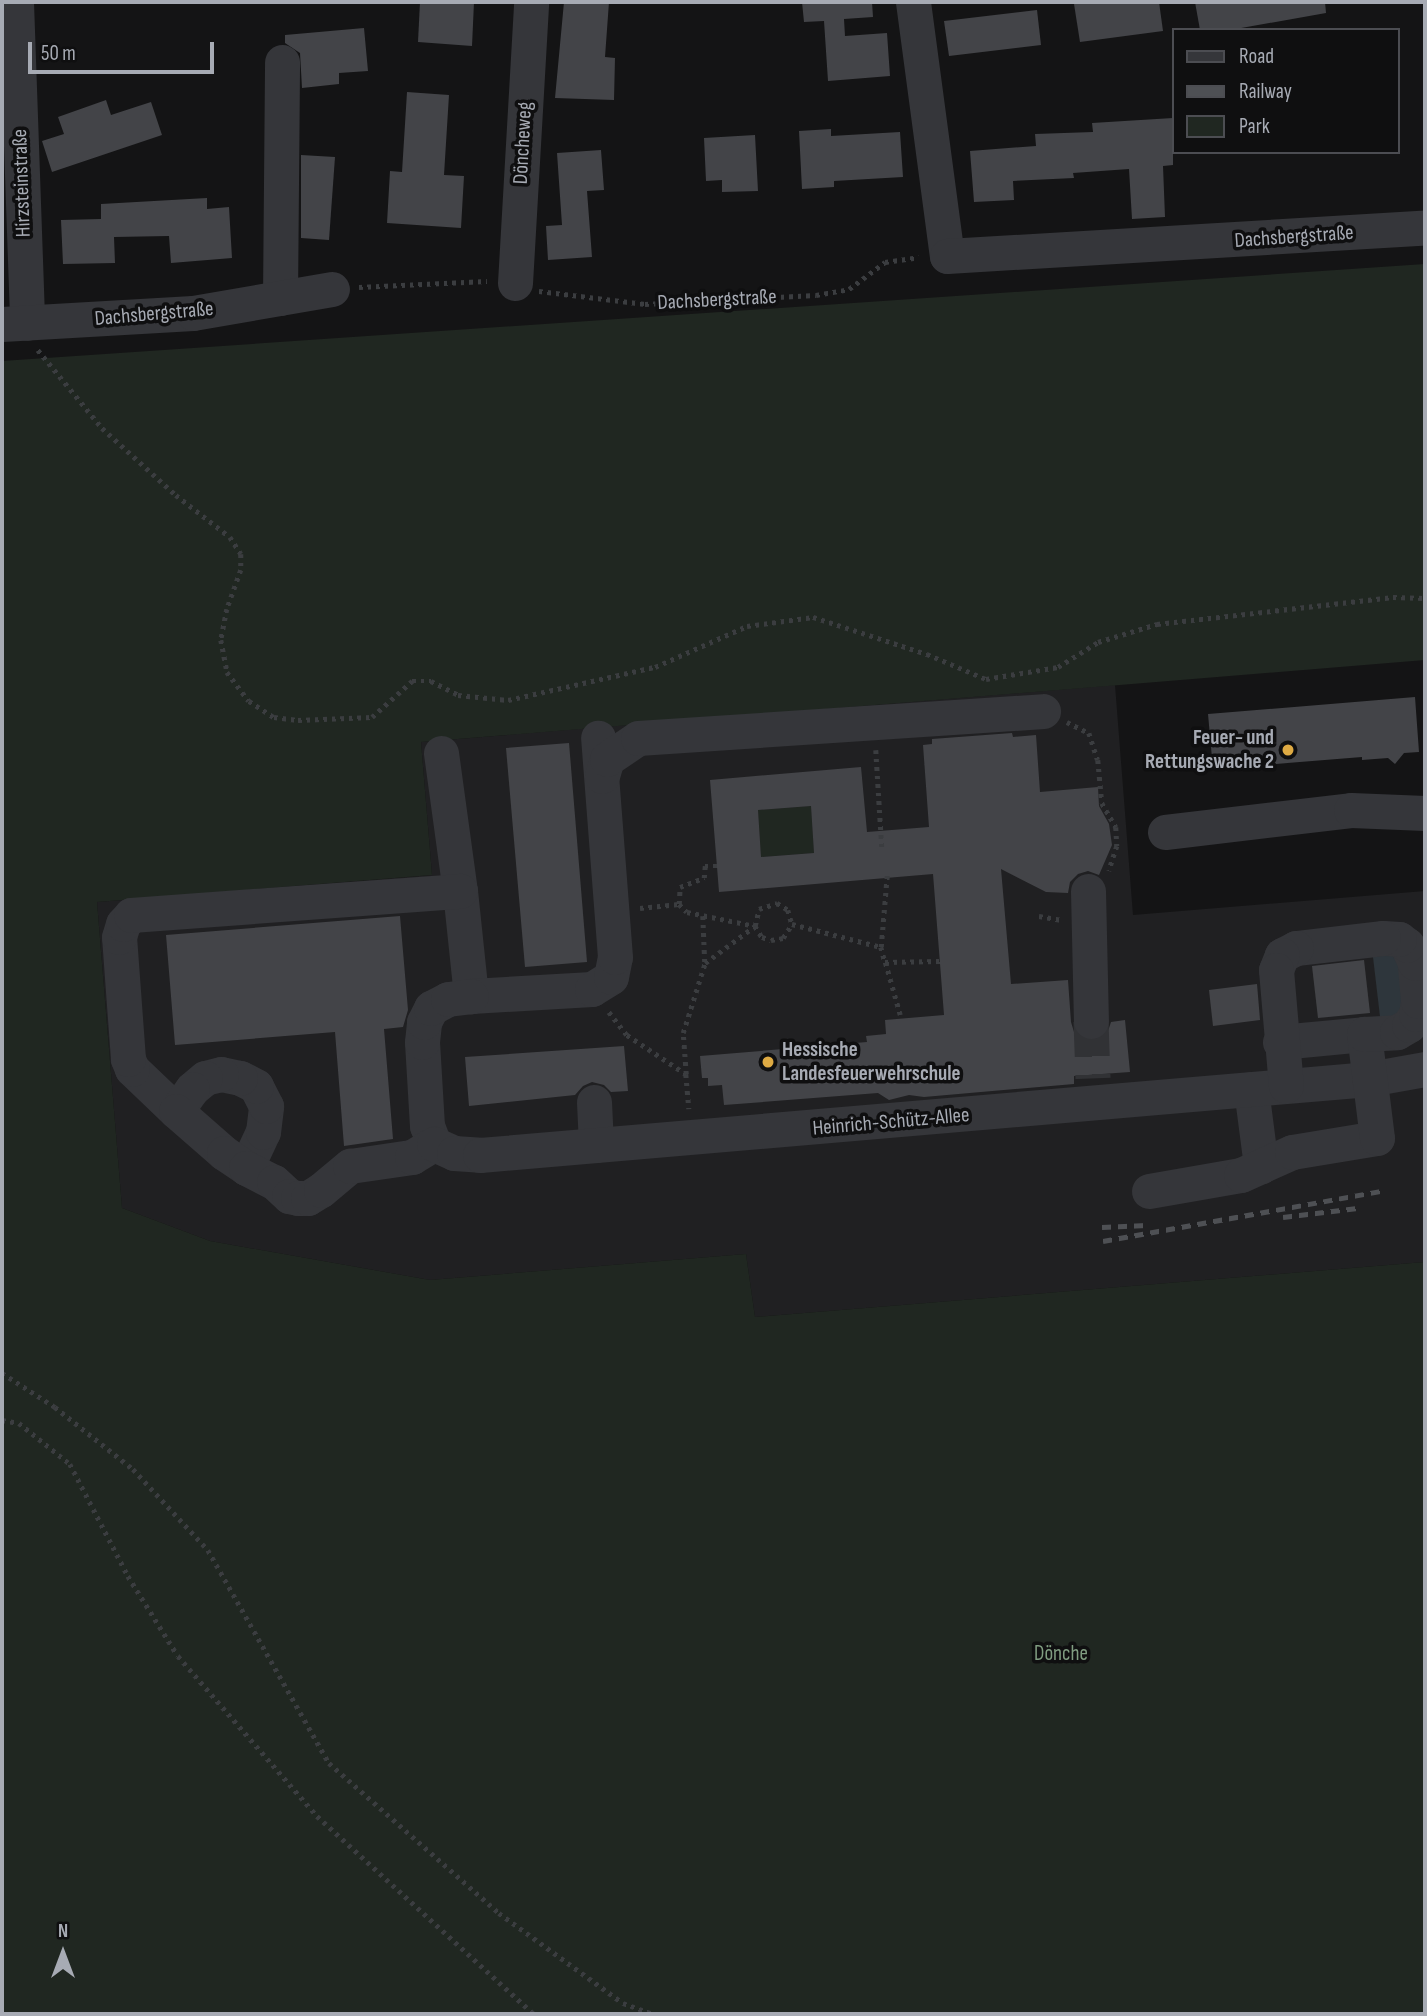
<!DOCTYPE html>
<meta charset="utf-8">
<style>
body{margin:0}
#map{position:relative;width:1427px;height:2016px;overflow:hidden;background:#141415;font-family:"Sofia Sans Condensed",sans-serif}
div>[style]{position:absolute}
[style*='--x']{left:calc(var(--x)*1px);top:calc(var(--y)*1px);width:calc(var(--w)*1px);rotate:calc(var(--a)*1deg)}
.built>*{inset:0;background:#202022}
.green>*{inset:0;background:#202721}
.water>*{inset:0;background:#2e363c}
.building>*{inset:0;background:#434448}
.minor-tunnel>*{height:35px;margin-top:-17.5px;transform-origin:0;background:repeating-linear-gradient(90deg,#313235 0 35px,transparent 0 53px)}
.path>*{height:4.5px;margin-top:-2.25px;transform-origin:0;background:repeating-linear-gradient(90deg,#3b3d40 0 3.5px,transparent 0 8.5px)}
.minor>*{height:35px;margin:-17.5px;padding:0 17.5px;transform-origin:17.5px;border-radius:17.5px;background:#35363a}
.rail>*{height:5px;margin-top:-2.5px;transform-origin:0;background:repeating-linear-gradient(90deg,#4e5054 0 9px,transparent 0 16px)}
.dots>*{width:19px;height:19px;translate:-50% -50%;box-sizing:border-box;border:4px solid #0f0f10;border-radius:50%}
span{translate:-50% -50%;white-space:nowrap;text-align:center;line-height:1.15;-webkit-text-stroke:7px #0f0f10;paint-order:stroke}
.street-label{font-size:21px;color:#a7abb4}
.poi-label{font-size:21px;color:#a7abb4;font-weight:700}
.right{translate:-100% -50%;text-align:right}
.left{translate:0 -50%;text-align:left}
.park-label{font-size:21px;color:#809d81}
.frame{position:absolute;inset:0;border:4px solid #a7abb4;pointer-events:none}
.legend{position:absolute;left:1172px;top:28px;width:228px;height:126px;box-sizing:border-box;background:#0f0f10;border:2px solid #4c4d52;margin:0;padding:9px 12px;list-style:none;font-size:21px;color:#a7abb4}
.legend li{display:flex;align-items:center;gap:14px;height:35px}
.legend b{width:35px;border:2px solid #4c4d52}
.north{position:absolute;left:28px;top:1918px;width:70px;height:70px;-webkit-text-stroke:5px #0f0f10;paint-order:stroke;rotate:0deg;font-size:19px;font-weight:700;line-height:28px;text-align:center;color:#a7abb4}
.north::after{content:'';display:block;margin:auto;width:24px;height:32px;background:#a7abb4;clip-path:polygon(50% 0,100% 100%,50% 72%,0 100%)}
.scale{position:absolute;left:28px;top:42px;width:186px;height:32px;box-sizing:border-box;border:4px solid #a7abb4;border-top:0;padding-left:9px;font-size:21px;line-height:24px;white-space:nowrap;color:#a7abb4;-webkit-text-stroke:5px #0f0f10;paint-order:stroke}
</style>
<div id="map">
<div class="built">
<i style="clip-path:polygon(1115px 685px,1133px 915px,1425px 891px,1425px 1262px,755px 1317px,746px 1254px,430px 1280px,210px 1241px,122px 1208px,97px 902px,432px 875px,421px 742px)"></i>
</div>
<div class="green">
<i style="clip-path:polygon(1425px 264px,1425px 660px,421px 742px,432px 875px,97px 902px,122px 1208px,210px 1241px,430px 1280px,746px 1254px,755px 1317px,1425px 1262px,1425px 2014px,2px 2014px,2px 361px)"></i>
<i style="clip-path:polygon(811px 806px,814px 853px,761px 857px,758px 810px)"></i>
</div>
<div class="water">
<i style="clip-path:polygon(1397px 954px,1405px 1022px,1381px 1025px,1373px 957px)"></i>
</div>
<div class="building">
<i style="clip-path:polygon(420px 2px,474px 2px,472px 46px,418px 42px)"></i>
<i style="clip-path:polygon(564px 2px,609px 2px,605px 57px,615px 58px,614px 100px,555px 98px)"></i>
<i style="clip-path:polygon(802px 2px,872px 2px,873px 17px,844px 19px,845px 36px,887px 33px,890px 76px,828px 81px,824px 21px,804px 22px)"></i>
<i style="clip-path:polygon(1093px 2px,1159px 2px,1163px 31px,1080px 42px,1074px 4px)"></i>
<i style="clip-path:polygon(1195px 2px,1325px 2px,1326px 13px,1230px 30px,1200px 30px)"></i>
<i style="clip-path:polygon(1037px 10px,1041px 45px,949px 56px,944px 21px)"></i>
<i style="clip-path:polygon(364px 28px,368px 71px,339px 73px,339px 84px,302px 88px,300px 53px,285px 43px,285px 35px)"></i>
<i style="clip-path:polygon(407px 92px,449px 95px,444px 175px,464px 176px,461px 228px,387px 223px,390px 171px,402px 172px)"></i>
<i style="clip-path:polygon(106px 100px,111px 115px,151px 102px,162px 135px,52px 172px,42px 141px,64px 134px,58px 117px)"></i>
<i style="clip-path:polygon(1173px 118px,1173px 165px,1163px 166px,1165px 217px,1132px 219px,1129px 169px,1073px 173px,1074px 178px,1013px 181px,1014px 200px,974px 202px,970px 151px,1036px 146px,1035px 134px,1093px 132px,1092px 123px)"></i>
<i style="clip-path:polygon(831px 129px,831px 136px,900px 132px,903px 177px,834px 181px,834px 187px,802px 189px,799px 131px)"></i>
<i style="clip-path:polygon(755px 135px,758px 191px,722px 192px,722px 180px,706px 181px,704px 138px)"></i>
<i style="clip-path:polygon(601px 150px,604px 190px,587px 191px,592px 257px,548px 260px,546px 226px,562px 225px,557px 153px)"></i>
<i style="clip-path:polygon(301px 155px,335px 157px,329px 240px,301px 238px)"></i>
<i style="clip-path:polygon(207px 198px,207px 209px,229px 207px,232px 258px,171px 263px,169px 236px,114px 237px,115px 263px,63px 264px,61px 220px,101px 219px,101px 204px)"></i>
<i style="clip-path:polygon(1415px 697px,1419px 752px,1404px 753px,1395px 764px,1388px 758px,1362px 760px,1362px 757px,1213px 769px,1208px 714px)"></i>
<i style="clip-path:polygon(evenodd,1012px 733px,1013px 737px,1036px 735px,1040px 792px,1098px 787px,1099px 806px,1109px 824px,1112px 845px,1099px 875px,1088px 871px,1078px 874px,1070px 882px,1068px 893px,1046px 892px,1001px 869px,1011px 984px,1068px 980px,1071px 1022px,1074px 1032px,1082px 1039px,1101px 1038px,1108px 1031px,1111px 1022px,1125px 1020px,1130px 1072px,1074px 1076px,1074px 1084px,924px 1097px,909px 1095px,889px 1100px,878px 1093px,724px 1105px,722px 1085px,708px 1086px,708px 1078px,702px 1078px,700px 1056px,867px 1042px,866px 1036px,886px 1034px,885px 1020px,944px 1015px,933px 874px,719px 892px,710px 780px,861px 767px,867px 832px,929px 827px,923px 745px,932px 744px,932px 739px,1012px 733px,811px 806px,814px 853px,761px 857px,758px 810px,811px 806px)"></i>
<i style="clip-path:polygon(569px 743px,587px 962px,525px 967px,506px 748px)"></i>
<i style="clip-path:polygon(400px 916px,408px 1010px,403px 1027px,384px 1029px,393px 1139px,344px 1146px,335px 1032px,175px 1045px,166px 935px)"></i>
<i style="clip-path:polygon(1364px 960px,1370px 1013px,1318px 1018px,1312px 966px)"></i>
<i style="clip-path:polygon(1257px 984px,1260px 1020px,1213px 1026px,1209px 990px)"></i>
<i style="clip-path:polygon(624px 1046px,628px 1091px,611px 1092px,604px 1085px,592px 1082px,583px 1086px,575px 1095px,469px 1106px,465px 1057px)"></i>
</div>
<div class="minor-tunnel">
<i style="--x:1091;--y:1021;--w:57;--a:88"></i>
</div>
<div class="path">
<i style="--x:359;--y:287;--w:128;--a:-2.7"></i>
<i style="--x:539;--y:291;--w:107;--a:7"></i>
<i style="--x:645;--y:304;--w:171;--a:-3"></i>
<i style="--x:816;--y:295;--w:34;--a:-10"></i>
<i style="--x:849;--y:289;--w:45;--a:-36.9"></i>
<i style="--x:885;--y:262;--w:34;--a:-8"></i>
<i style="--x:38;--y:350;--w:101;--a:50.6"></i>
<i style="--x:102;--y:428;--w:100;--a:42.2"></i>
<i style="--x:176;--y:495;--w:68;--a:37.9"></i>
<i style="--x:230;--y:537;--w:20;--a:57"></i>
<i style="--x:241;--y:554;--w:16;--a:90"></i>
<i style="--x:241;--y:570;--w:41;--a:109.7"></i>
<i style="--x:227;--y:609;--w:32;--a:101"></i>
<i style="--x:221;--y:640;--w:33;--a:79"></i>
<i style="--x:227;--y:672;--w:36;--a:53"></i>
<i style="--x:249;--y:701;--w:30;--a:33"></i>
<i style="--x:274;--y:717;--w:24;--a:7"></i>
<i style="--x:298;--y:720;--w:74;--a:-2.3"></i>
<i style="--x:372;--y:717;--w:54;--a:-42"></i>
<i style="--x:412;--y:681;--w:19;--a:0"></i>
<i style="--x:431;--y:681;--w:30;--a:27"></i>
<i style="--x:458;--y:695;--w:50;--a:5.7"></i>
<i style="--x:508;--y:700;--w:151;--a:-12.7"></i>
<i style="--x:655;--y:667;--w:101;--a:-24"></i>
<i style="--x:747;--y:626;--w:67;--a:-7.8"></i>
<i style="--x:813;--y:617;--w:120;--a:18"></i>
<i style="--x:927;--y:654;--w:64;--a:23"></i>
<i style="--x:986;--y:679;--w:73;--a:-9.5"></i>
<i style="--x:1058;--y:667;--w:47;--a:-32"></i>
<i style="--x:1098;--y:642;--w:62;--a:-17"></i>
<i style="--x:1157;--y:624;--w:238;--a:-6.5"></i>
<i style="--x:1393;--y:597;--w:32;--a:2"></i>
<i style="--x:1067;--y:722;--w:25;--a:27"></i>
<i style="--x:1089;--y:733;--w:28;--a:72"></i>
<i style="--x:1098;--y:760;--w:43;--a:84.7"></i>
<i style="--x:1102;--y:803;--w:28;--a:60"></i>
<i style="--x:1116;--y:827;--w:19;--a:87"></i>
<i style="--x:1117;--y:846;--w:26;--a:108"></i>
<i style="--x:876;--y:750;--w:97;--a:86.5"></i>
<i style="--x:679;--y:904;--w:17;--a:-87"></i>
<i style="--x:680;--y:887;--w:26;--a:-21"></i>
<i style="--x:704;--y:878;--w:12;--a:-85"></i>
<i style="--x:705;--y:866;--w:12;--a:0"></i>
<i style="--x:640;--y:908;--w:39;--a:-6"></i>
<i style="--x:679;--y:904;--w:11;--a:45"></i>
<i style="--x:687;--y:912;--w:69;--a:11.6"></i>
<i style="--x:755;--y:926;--w:17;--a:-77"></i>
<i style="--x:759;--y:909;--w:19;--a:-18"></i>
<i style="--x:777;--y:903;--w:13;--a:32"></i>
<i style="--x:788;--y:910;--w:15;--a:74"></i>
<i style="--x:792;--y:924;--w:92;--a:14.5"></i>
<i style="--x:881;--y:947;--w:72;--a:-85.2"></i>
<i style="--x:703;--y:916;--w:47;--a:87.6"></i>
<i style="--x:1039;--y:916;--w:23;--a:10"></i>
<i style="--x:881;--y:947;--w:16;--a:75"></i>
<i style="--x:609;--y:1012;--w:29;--a:52"></i>
<i style="--x:627;--y:1035;--w:71;--a:33.5"></i>
<i style="--x:686;--y:1074;--w:35;--a:85"></i>
<i style="--x:900;--y:1015;--w:55;--a:-105.8"></i>
<i style="--x:885;--y:962;--w:55;--a:-1"></i>
<i style="--x:686;--y:1074;--w:41;--a:-94.2"></i>
<i style="--x:683;--y:1033;--w:73;--a:-72.6"></i>
<i style="--x:705;--y:963;--w:62;--a:-36.5"></i>
<i style="--x:755;--y:926;--w:13;--a:58"></i>
<i style="--x:762;--y:937;--w:9;--a:18"></i>
<i style="--x:771;--y:940;--w:12;--a:-9"></i>
<i style="--x:783;--y:938;--w:17;--a:-57"></i>
<i style="--x:2;--y:1373;--w:63;--a:32.7"></i>
<i style="--x:55;--y:1407;--w:100;--a:38.5"></i>
<i style="--x:133;--y:1469;--w:110;--a:47.2"></i>
<i style="--x:208;--y:1550;--w:245;--a:60.4"></i>
<i style="--x:329;--y:1763;--w:227;--a:41.4"></i>
<i style="--x:499;--y:1913;--w:153;--a:36"></i>
<i style="--x:623;--y:2003;--w:33;--a:20"></i>
<i style="--x:2;--y:1420;--w:17;--a:10"></i>
<i style="--x:19;--y:1423;--w:65;--a:38.8"></i>
<i style="--x:70;--y:1464;--w:126;--a:62.6"></i>
<i style="--x:128;--y:1576;--w:94;--a:58"></i>
<i style="--x:178;--y:1656;--w:212;--a:49"></i>
<i style="--x:317;--y:1816;--w:294;--a:42.4"></i>
</div>
<div class="minor">
<i style="--x:16;--y:2;--w:321;--a:88"></i>
<i style="--x:913;--y:2;--w:256;--a:82.4"></i>
<i style="--x:947;--y:256;--w:479;--a:-3.4"></i>
<i style="--x:515;--y:283;--w:281;--a:-86.7"></i>
<i style="--x:280;--y:298;--w:236;--a:-89.5"></i>
<i style="--x:2;--y:324;--w:191;--a:-3.3"></i>
<i style="--x:193;--y:313;--w:141;--a:-9.8"></i>
<i style="--x:441;--y:753;--w:139;--a:82.2"></i>
<i style="--x:460;--y:891;--w:106;--a:84"></i>
<i style="--x:471;--y:996;--w:121;--a:-3.3"></i>
<i style="--x:592;--y:989;--w:22;--a:-32"></i>
<i style="--x:611;--y:977;--w:20;--a:-79"></i>
<i style="--x:615;--y:957;--w:220;--a:-94.4"></i>
<i style="--x:602;--y:776;--w:18;--a:-74"></i>
<i style="--x:607;--y:759;--w:37;--a:-34"></i>
<i style="--x:638;--y:738;--w:406;--a:-3.8"></i>
<i style="--x:1165;--y:832;--w:187;--a:-6.7"></i>
<i style="--x:1351;--y:810;--w:74;--a:2.3"></i>
<i style="--x:1088;--y:891;--w:130;--a:88.7"></i>
<i style="--x:1280;--y:1042;--w:84;--a:-5.4"></i>
<i style="--x:1251;--y:1089;--w:78;--a:82.6"></i>
<i style="--x:594;--y:1102;--w:43;--a:87.3"></i>
<i style="--x:176;--y:1111;--w:61;--a:-136.3"></i>
<i style="--x:132;--y:1069;--w:11;--a:-112"></i>
<i style="--x:128;--y:1059;--w:122;--a:-94.2"></i>
<i style="--x:119;--y:937;--w:14;--a:-73"></i>
<i style="--x:123;--y:924;--w:12;--a:-48"></i>
<i style="--x:131;--y:915;--w:330;--a:-4.2"></i>
<i style="--x:434;--y:1144;--w:19;--a:-111"></i>
<i style="--x:427;--y:1126;--w:84;--a:-93.4"></i>
<i style="--x:422;--y:1042;--w:20;--a:-84"></i>
<i style="--x:424;--y:1022;--w:16;--a:-63"></i>
<i style="--x:431;--y:1008;--w:19;--a:-28"></i>
<i style="--x:448;--y:999;--w:23;--a:-7"></i>
<i style="--x:246;--y:1168;--w:40;--a:-65"></i>
<i style="--x:263;--y:1132;--w:26;--a:-83"></i>
<i style="--x:266;--y:1106;--w:22;--a:-117"></i>
<i style="--x:256;--y:1086;--w:18;--a:-153"></i>
<i style="--x:240;--y:1078;--w:19;--a:-168"></i>
<i style="--x:221;--y:1074;--w:16;--a:166"></i>
<i style="--x:205;--y:1078;--w:17;--a:140"></i>
<i style="--x:192;--y:1089;--w:27;--a:126"></i>
<i style="--x:176;--y:1111;--w:64;--a:41.2"></i>
<i style="--x:224;--y:1153;--w:27;--a:34"></i>
<i style="--x:246;--y:1168;--w:31;--a:27"></i>
<i style="--x:274;--y:1182;--w:21;--a:43"></i>
<i style="--x:289;--y:1196;--w:9;--a:13"></i>
<i style="--x:298;--y:1198;--w:10;--a:0"></i>
<i style="--x:308;--y:1198;--w:15;--a:-32"></i>
<i style="--x:321;--y:1190;--w:38;--a:-40"></i>
<i style="--x:350;--y:1166;--w:63;--a:-8.3"></i>
<i style="--x:412;--y:1157;--w:26;--a:-31"></i>
<i style="--x:434;--y:1144;--w:22;--a:24"></i>
<i style="--x:454;--y:1153;--w:26;--a:4"></i>
<i style="--x:480;--y:1155;--w:892;--a:-4.89"></i>
<i style="--x:1369;--y:1079;--w:57;--a:-10.1"></i>
<i style="--x:1149;--y:1191;--w:93;--a:-9.9"></i>
<i style="--x:1241;--y:1175;--w:56;--a:-24.3"></i>
<i style="--x:1292;--y:1152;--w:86;--a:-9.4"></i>
<i style="--x:1377;--y:1138;--w:105;--a:-97.1"></i>
<i style="--x:1364;--y:1034;--w:33;--a:-3"></i>
<i style="--x:1397;--y:1032;--w:14;--a:-30"></i>
<i style="--x:1409;--y:1025;--w:13;--a:-58"></i>
<i style="--x:1416;--y:1014;--w:13;--a:-81"></i>
<i style="--x:1418;--y:1001;--w:38;--a:-95"></i>
<i style="--x:1415;--y:963;--w:20;--a:-114"></i>
<i style="--x:1407;--y:945;--w:10;--a:-143"></i>
<i style="--x:1399;--y:939;--w:16;--a:-176"></i>
<i style="--x:1383;--y:938;--w:88;--a:173.4"></i>
<i style="--x:1296;--y:948;--w:16;--a:153"></i>
<i style="--x:1282;--y:955;--w:16;--a:112"></i>
<i style="--x:1276;--y:970;--w:116;--a:85.1"></i>
</div>
<div class="rail">
<i style="--x:1283;--y:1217;--w:75;--a:-6.9"></i>
<i style="--x:1102;--y:1227;--w:45;--a:-2.5"></i>
<i style="--x:1103;--y:1241;--w:283;--a:-10.2"></i>
</div>
<div class="dots">
<i style="left:1288px;top:750px;background:#deaa43"></i>
<i style="left:768px;top:1062px;background:#deaa43"></i>
</div>
<div class="street-label">
<span style="left:523px;top:143px;rotate:-87deg">Döncheweg</span>
<span style="left:22px;top:183px;rotate:-92deg">Hirzsteinstraße</span>
<span style="left:1294px;top:237px;rotate:-4deg">Dachsbergstraße</span>
<span style="left:717px;top:300px;rotate:-3deg">Dachsbergstraße</span>
<span style="left:154px;top:314px;rotate:-5deg">Dachsbergstraße</span>
<span style="left:891px;top:1122px;rotate:-5deg">Heinrich-Schütz-Allee</span>
</div>
<div class="poi-label">
<span class="right" style="left:1274px;top:750px">Feuer- und<br>Rettungswache 2</span>
<span class="left" style="left:782px;top:1062px">Hessische<br>Landesfeuerwehrschule</span>
</div>
<div class="park-label">
<span style="left:1061px;top:1654px">Dönche</span>
</div>
<div class="frame"></div>
<ul class="legend">
<li><b style="height:9px;background:#35363a"></b>Road</li>
<li><b style="height:9px;background:#4e5054"></b>Railway</li>
<li><b style="height:19px;background:#202721"></b>Park</li>
</ul>
<div class="north">N</div>
<div class="scale">50 m</div>
</div>
